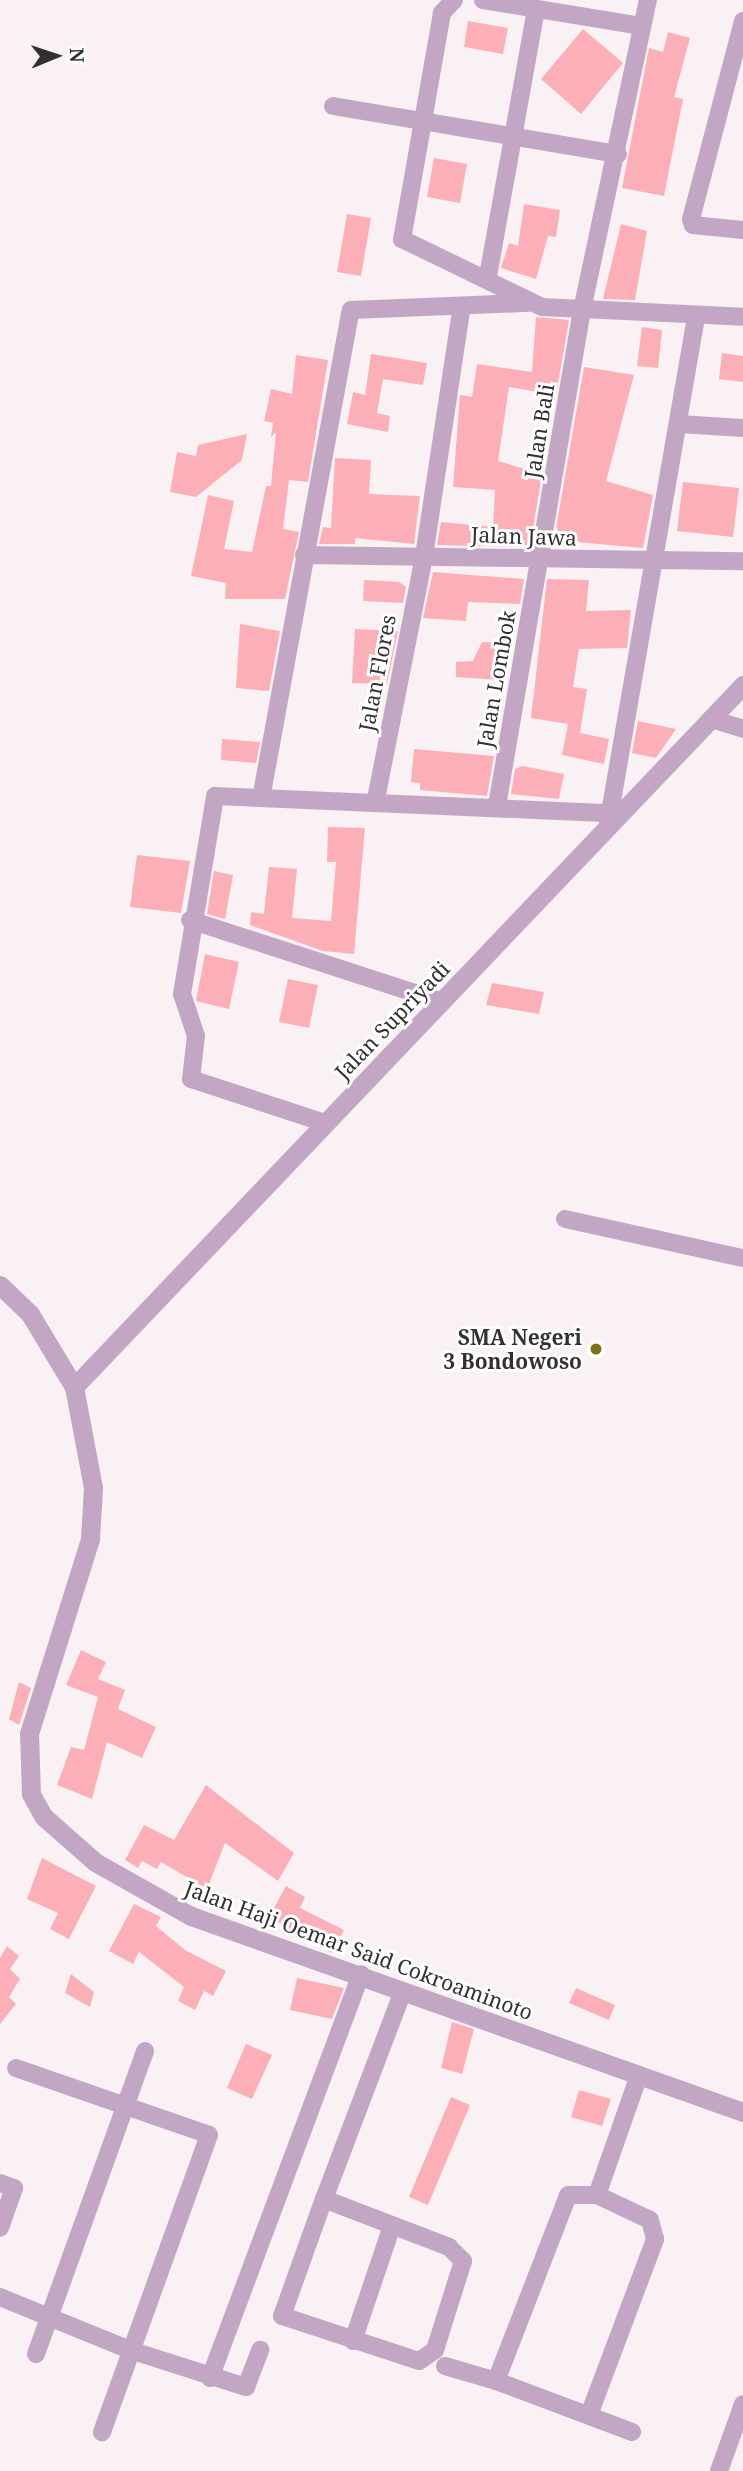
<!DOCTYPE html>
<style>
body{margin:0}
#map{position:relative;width:743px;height:2471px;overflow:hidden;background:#faf1f5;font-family:"Noto Serif",serif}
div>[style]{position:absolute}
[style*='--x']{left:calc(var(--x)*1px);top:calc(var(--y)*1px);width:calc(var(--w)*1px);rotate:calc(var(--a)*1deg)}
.building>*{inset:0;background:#fdafb8}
.minor>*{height:18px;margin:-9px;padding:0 9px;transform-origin:9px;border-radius:9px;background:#c2a6c4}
.tertiary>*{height:19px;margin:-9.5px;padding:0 9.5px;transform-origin:9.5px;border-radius:9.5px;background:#c2a6c4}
.dots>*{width:19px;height:19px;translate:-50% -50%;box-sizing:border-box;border:4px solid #fff;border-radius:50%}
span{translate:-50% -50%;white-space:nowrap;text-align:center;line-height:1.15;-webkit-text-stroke:6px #fff;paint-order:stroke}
.street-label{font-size:21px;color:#333031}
.poi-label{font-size:21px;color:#333031;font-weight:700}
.right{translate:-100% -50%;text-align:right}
.north{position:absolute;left:21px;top:21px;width:70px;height:70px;-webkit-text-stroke:5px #fff;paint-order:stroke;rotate:88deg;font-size:19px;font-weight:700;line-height:28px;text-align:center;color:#333031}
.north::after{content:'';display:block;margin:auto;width:24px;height:32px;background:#333031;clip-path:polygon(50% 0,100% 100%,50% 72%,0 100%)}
</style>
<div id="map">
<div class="building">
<i style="clip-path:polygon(468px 21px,508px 28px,503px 54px,464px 47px)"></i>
<i style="clip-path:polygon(583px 29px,623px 63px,581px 114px,541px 79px)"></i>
<i style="clip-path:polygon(668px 32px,690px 38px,674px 97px,683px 99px,664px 196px,622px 188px,649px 48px,663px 52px)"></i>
<i style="clip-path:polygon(434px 158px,467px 164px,460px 203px,427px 197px)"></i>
<i style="clip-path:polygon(524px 204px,560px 210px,556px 237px,548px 236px,536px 279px,501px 268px,509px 243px,518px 246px)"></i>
<i style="clip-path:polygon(347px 214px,371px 218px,361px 276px,337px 272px)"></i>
<i style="clip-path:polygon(621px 224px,647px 231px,635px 300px,603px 299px)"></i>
<i style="clip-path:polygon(536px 317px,569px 320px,556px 395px,509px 387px,498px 461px,542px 474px,530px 547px,437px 545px,441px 522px,493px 527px,495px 490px,453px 487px,460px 395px,472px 397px,477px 364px,532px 372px)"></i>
<i style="clip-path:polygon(642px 327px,662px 330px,658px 368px,637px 366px)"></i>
<i style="clip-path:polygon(722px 353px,743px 356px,743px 382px,719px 379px)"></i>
<i style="clip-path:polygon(371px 354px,427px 363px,423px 385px,383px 379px,377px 413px,390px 416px,388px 432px,347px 424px,353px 392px,365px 395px)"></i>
<i style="clip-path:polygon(296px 355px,328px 360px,308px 482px,289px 480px,283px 529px,299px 532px,285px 599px,225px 599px,226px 583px,191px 576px,208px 495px,234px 501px,224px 549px,252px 552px,266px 486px,271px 486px,276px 432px,271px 437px,273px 423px,264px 421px,271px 389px,292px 394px)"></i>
<i style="clip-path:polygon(584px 367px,634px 375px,606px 481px,653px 495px,643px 548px,554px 540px)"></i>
<i style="clip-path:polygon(247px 434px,242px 460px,196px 497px,170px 492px,177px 452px,196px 456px,198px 445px)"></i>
<i style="clip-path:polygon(335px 458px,371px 460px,369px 494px,420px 496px,414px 544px,355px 538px,355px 544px,319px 544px,323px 527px,331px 528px)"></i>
<i style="clip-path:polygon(683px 482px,739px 488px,733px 537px,677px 531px)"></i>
<i style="clip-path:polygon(433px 572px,524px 579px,520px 604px,468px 602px,466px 621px,423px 618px)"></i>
<i style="clip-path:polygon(547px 579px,589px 580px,586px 611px,631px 610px,627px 648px,579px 649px,573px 687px,587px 689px,580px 733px,609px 739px,604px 764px,562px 755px,568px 724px,531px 718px)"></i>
<i style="clip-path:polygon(364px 580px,399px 582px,406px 587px,403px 603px,363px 601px)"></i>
<i style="clip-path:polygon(240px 624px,280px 631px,269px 691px,236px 688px)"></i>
<i style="clip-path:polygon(355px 629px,398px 631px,387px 684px,352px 683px)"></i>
<i style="clip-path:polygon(482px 642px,513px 644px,501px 680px,456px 677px,456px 662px,473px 661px)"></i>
<i style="clip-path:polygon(638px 721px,676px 729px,656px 758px,632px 753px)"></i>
<i style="clip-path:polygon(222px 739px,260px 742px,256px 763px,221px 760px)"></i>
<i style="clip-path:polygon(414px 749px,494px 756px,487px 796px,420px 790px,420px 783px,411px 782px)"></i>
<i style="clip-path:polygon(522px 766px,564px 774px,559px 799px,511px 794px,515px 769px)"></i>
<i style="clip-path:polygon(328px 827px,365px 828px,354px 954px,323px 951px,250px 925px,251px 912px,264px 914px,269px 867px,297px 869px,292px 918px,331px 921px,336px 862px,327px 862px)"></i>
<i style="clip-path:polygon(137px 855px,190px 861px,181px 913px,130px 907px)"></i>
<i style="clip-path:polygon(214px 871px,233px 875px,225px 919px,207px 914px)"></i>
<i style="clip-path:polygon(205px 954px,239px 962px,229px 1009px,196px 1001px)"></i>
<i style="clip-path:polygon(288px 979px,318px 985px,309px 1028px,279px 1022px)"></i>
<i style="clip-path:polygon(492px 983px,544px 992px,539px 1014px,486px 1005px)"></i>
<i style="clip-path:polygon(81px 1650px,106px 1662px,98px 1679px,125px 1690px,118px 1709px,156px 1727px,142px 1758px,107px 1742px,92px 1799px,57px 1785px,71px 1747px,84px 1750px,98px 1697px,66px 1685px)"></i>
<i style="clip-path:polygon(19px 1682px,31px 1688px,19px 1725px,9px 1719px)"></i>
<i style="clip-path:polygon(206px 1785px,294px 1853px,278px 1881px,225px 1843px,207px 1889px,161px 1862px,157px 1869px,142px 1861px,138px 1868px,125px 1860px,144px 1825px,174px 1840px)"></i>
<i style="clip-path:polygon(42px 1858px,96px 1886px,69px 1939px,50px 1929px,58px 1913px,27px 1899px)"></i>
<i style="clip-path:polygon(286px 1886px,305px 1897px,300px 1908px,344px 1930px,332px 1953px,269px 1917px)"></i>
<i style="clip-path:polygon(134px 1904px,161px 1917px,156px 1926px,185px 1950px,226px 1971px,213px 1996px,204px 1991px,195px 2010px,178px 2001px,184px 1987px,139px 1952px,133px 1964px,109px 1951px)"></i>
<i style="clip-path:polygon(7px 1946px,19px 1956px,10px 1969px,20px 1979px,9px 1997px,16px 2004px,0 2024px,0 1958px)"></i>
<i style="clip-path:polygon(71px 1974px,94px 1992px,90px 2007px,65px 1993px)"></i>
<i style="clip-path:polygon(297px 1978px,344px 1988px,332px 2019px,290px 2010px)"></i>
<i style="clip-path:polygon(576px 1988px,615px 2005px,609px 2020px,569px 2003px)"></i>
<i style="clip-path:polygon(452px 2022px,474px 2029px,462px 2074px,441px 2068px)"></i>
<i style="clip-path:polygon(246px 2044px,272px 2055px,252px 2099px,227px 2088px)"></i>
<i style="clip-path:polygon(579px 2090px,611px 2099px,602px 2126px,571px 2117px)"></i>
<i style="clip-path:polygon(451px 2097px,470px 2105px,428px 2205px,409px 2197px)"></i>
</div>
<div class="minor">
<i style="--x:454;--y:0;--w:18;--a:133"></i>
<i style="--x:442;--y:13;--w:230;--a:100"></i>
<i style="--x:402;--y:239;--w:156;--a:25.9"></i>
<i style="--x:542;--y:307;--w:201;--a:2.8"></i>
<i style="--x:483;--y:0;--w:161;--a:9.3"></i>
<i style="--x:743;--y:21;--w:205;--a:104.7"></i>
<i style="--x:691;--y:219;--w:6;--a:72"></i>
<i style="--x:693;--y:225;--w:50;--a:5.7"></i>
<i style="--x:333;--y:106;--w:289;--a:9.6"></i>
<i style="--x:488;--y:276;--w:270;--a:-79.8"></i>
<i style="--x:679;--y:424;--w:64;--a:3.6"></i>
<i style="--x:304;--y:555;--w:439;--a:0.8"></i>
<i style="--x:711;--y:719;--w:34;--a:17"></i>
<i style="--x:262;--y:793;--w:491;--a:-79.6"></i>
<i style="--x:351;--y:310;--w:178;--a:-2.3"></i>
<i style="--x:376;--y:799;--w:248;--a:-78.8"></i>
<i style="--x:424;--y:556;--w:253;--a:-81.4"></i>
<i style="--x:497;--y:806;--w:503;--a:-80.28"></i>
<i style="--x:582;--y:310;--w:317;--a:-78"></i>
<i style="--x:608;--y:824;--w:515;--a:-80.15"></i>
<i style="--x:190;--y:920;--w:265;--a:18"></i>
<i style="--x:325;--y:1123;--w:141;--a:-161.8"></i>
<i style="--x:191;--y:1079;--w:43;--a:-83.4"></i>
<i style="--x:196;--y:1036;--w:44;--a:-108.4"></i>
<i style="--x:182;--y:994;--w:201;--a:-80.5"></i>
<i style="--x:215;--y:796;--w:395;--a:2.5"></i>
<i style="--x:565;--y:1219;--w:182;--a:12.4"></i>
<i style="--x:16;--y:2068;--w:204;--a:19.1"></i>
<i style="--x:209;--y:2135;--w:316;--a:109.8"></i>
<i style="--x:0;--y:2183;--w:15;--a:20"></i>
<i style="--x:14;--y:2188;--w:42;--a:109.3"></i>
<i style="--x:324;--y:2199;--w:134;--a:21"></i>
<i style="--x:449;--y:2247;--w:20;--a:45"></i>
<i style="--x:463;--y:2261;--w:93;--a:107.5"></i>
<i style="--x:435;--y:2350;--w:19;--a:145"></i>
<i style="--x:419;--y:2361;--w:144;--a:-161.8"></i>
<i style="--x:282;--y:2316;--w:124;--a:-70.3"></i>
<i style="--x:324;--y:2199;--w:222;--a:-69.2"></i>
<i style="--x:0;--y:2297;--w:140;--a:22.2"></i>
<i style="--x:130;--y:2350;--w:122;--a:17.7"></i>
<i style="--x:246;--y:2387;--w:40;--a:-69"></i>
<i style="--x:353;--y:2341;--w:121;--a:-71.3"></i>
<i style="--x:36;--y:2354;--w:322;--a:-70.2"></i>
<i style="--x:445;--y:2366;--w:53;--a:16.4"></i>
<i style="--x:210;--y:2378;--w:431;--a:-69.5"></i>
<i style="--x:589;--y:2415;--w:188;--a:-69.4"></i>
<i style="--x:655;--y:2239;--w:20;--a:-105"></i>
<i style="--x:650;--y:2220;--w:59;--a:-154.7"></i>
<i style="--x:632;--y:2432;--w:145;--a:-159.4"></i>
<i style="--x:496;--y:2381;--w:199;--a:-68.8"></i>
<i style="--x:568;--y:2195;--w:29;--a:0"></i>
<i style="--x:597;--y:2195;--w:127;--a:-70.7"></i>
<i style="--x:719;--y:2471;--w:71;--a:-70.3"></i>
</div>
<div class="tertiary">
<i style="--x:0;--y:1285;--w:42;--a:44"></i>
<i style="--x:30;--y:1314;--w:85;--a:58.9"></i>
<i style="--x:74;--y:1387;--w:103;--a:79.3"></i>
<i style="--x:93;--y:1488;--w:51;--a:93.4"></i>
<i style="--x:90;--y:1539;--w:204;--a:107.4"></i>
<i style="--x:29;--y:1734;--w:60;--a:88.1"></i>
<i style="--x:31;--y:1794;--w:26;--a:61"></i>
<i style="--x:44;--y:1817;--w:68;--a:41.4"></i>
<i style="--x:95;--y:1862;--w:110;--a:29.4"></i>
<i style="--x:191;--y:1916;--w:586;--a:19.55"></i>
<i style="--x:74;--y:1387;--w:970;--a:-46.38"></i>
</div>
<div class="dots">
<i style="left:596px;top:1349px;background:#7b7416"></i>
</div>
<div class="street-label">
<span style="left:539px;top:431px;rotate:-81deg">Jalan Bali</span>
<span style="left:524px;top:536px;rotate:2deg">Jalan Jawa</span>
<span style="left:377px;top:673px;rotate:-79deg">Jalan Flores</span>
<span style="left:496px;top:679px;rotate:-80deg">Jalan Lombok</span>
<span style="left:392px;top:1020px;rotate:-46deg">Jalan Supriyadi</span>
<span style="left:359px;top:1950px;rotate:20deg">Jalan Haji Oemar Said Cokroaminoto</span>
</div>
<div class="poi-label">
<span class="right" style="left:582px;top:1349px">SMA Negeri<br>3 Bondowoso</span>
</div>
<div class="north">N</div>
</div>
